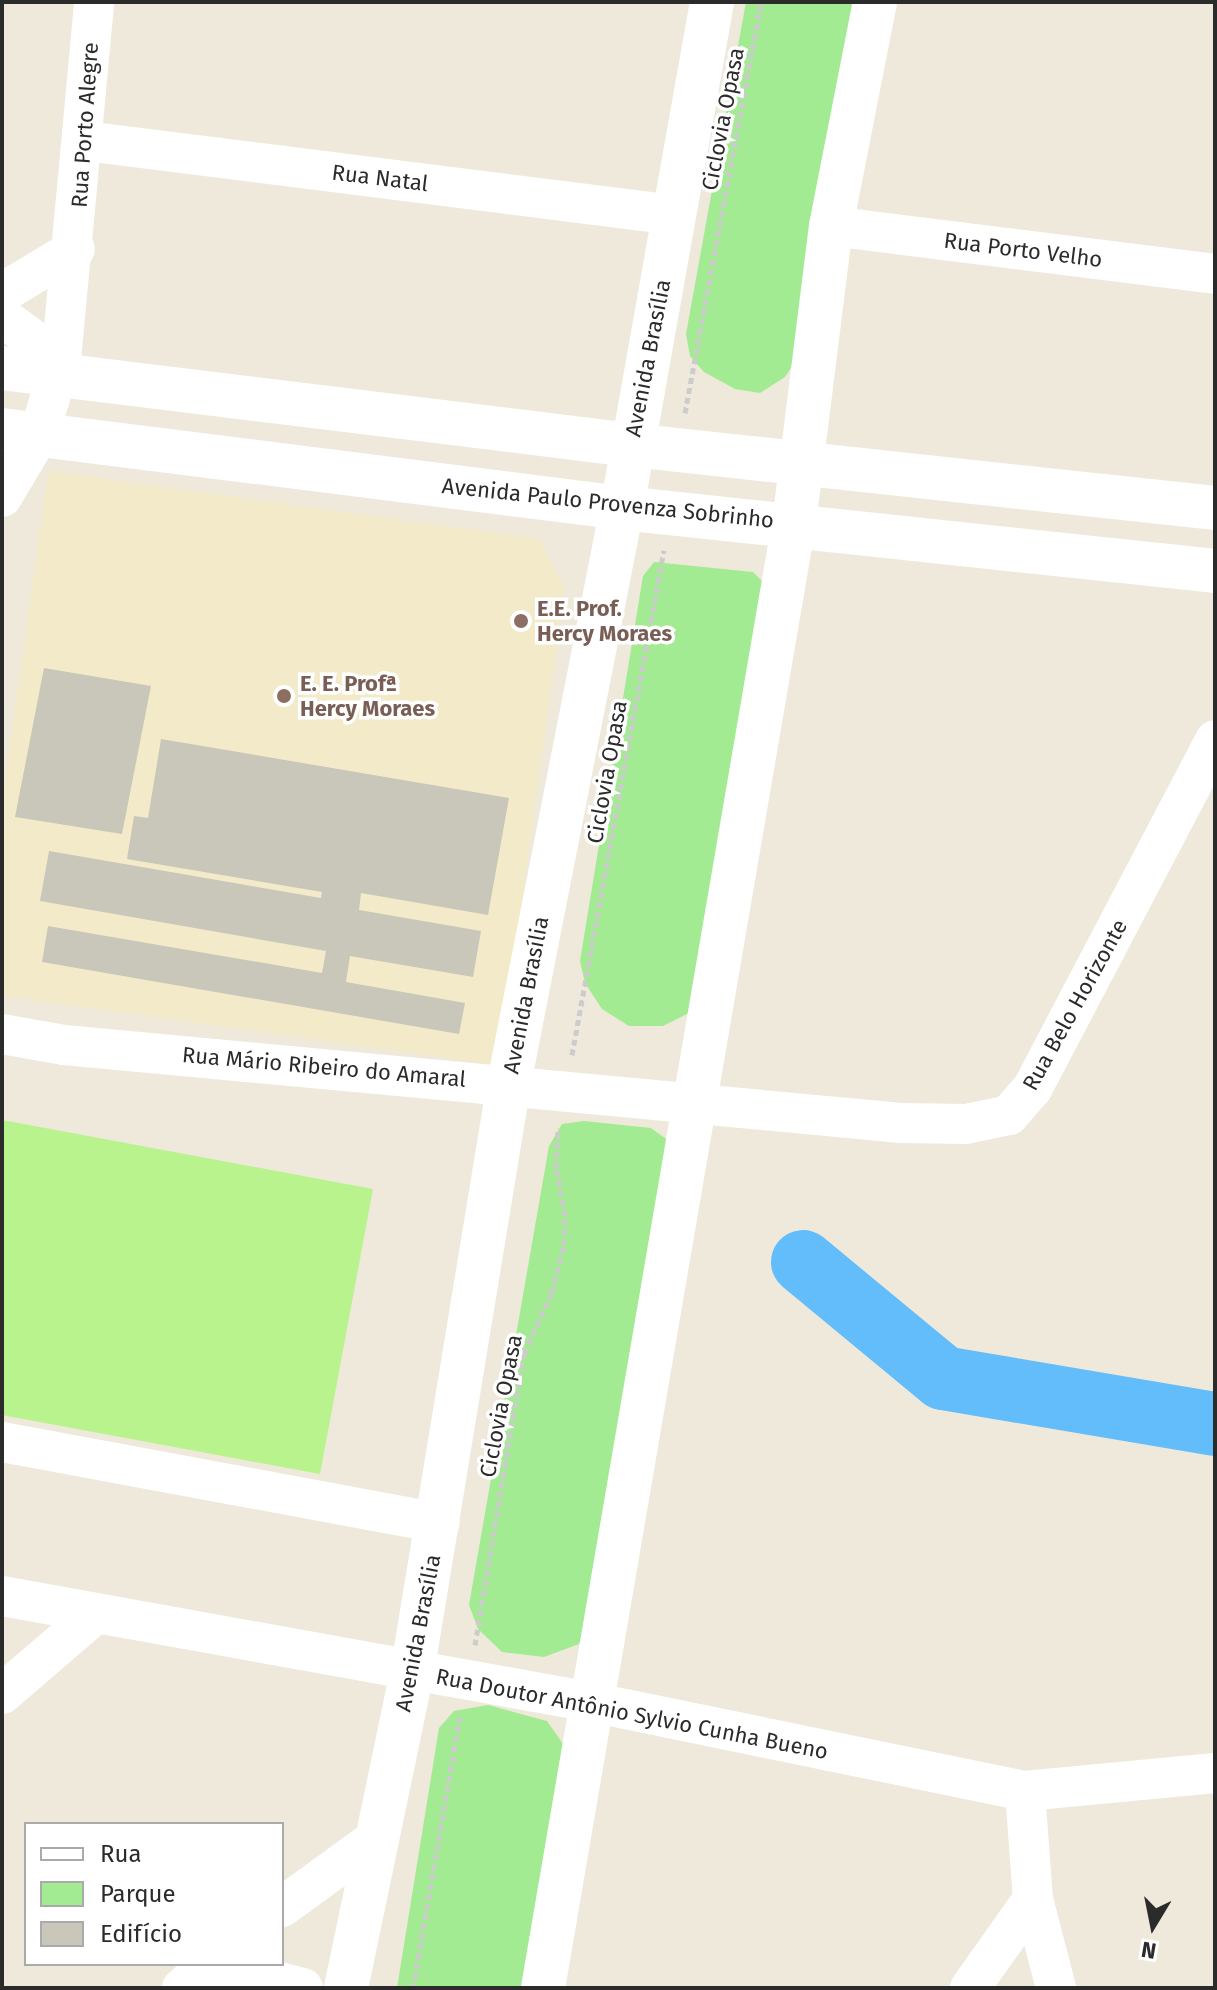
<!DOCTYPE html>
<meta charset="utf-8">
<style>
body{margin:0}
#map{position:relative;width:1217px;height:1990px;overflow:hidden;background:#eee9db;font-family:"Fira Sans",sans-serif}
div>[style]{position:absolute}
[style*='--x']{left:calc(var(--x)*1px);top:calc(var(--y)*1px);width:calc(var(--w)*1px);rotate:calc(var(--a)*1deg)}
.education>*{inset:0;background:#f2eac9}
.green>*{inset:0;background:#a3eb92}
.pitch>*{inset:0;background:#b9f38d}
.river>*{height:64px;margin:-32px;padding:0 32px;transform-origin:32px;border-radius:32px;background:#63bdfb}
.building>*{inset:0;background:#c9c7ba}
.path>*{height:5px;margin-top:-2.5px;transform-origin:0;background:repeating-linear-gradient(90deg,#ccc 0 6px,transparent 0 10px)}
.street>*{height:40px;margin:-20px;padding:0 20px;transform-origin:20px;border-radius:20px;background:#fff}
.secondary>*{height:44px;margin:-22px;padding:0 22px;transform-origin:22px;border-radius:22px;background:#fff}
.dots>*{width:22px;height:22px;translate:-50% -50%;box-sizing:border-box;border:4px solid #fff;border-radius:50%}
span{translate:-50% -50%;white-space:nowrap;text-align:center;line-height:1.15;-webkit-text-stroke:7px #fff;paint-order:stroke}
.street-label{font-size:22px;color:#2b2b2b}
.education-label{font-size:22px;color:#785e54;font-weight:700}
.left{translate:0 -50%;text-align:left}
.frame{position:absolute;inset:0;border:4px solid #2b2b2b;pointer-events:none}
.legend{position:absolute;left:24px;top:1822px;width:260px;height:144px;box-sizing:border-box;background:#fff;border:2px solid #aaa;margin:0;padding:10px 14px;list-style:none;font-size:24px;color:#2b2b2b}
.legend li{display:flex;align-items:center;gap:16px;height:40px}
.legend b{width:40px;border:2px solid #aaa}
.north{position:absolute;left:1113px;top:1886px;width:80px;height:80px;-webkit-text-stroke:6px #fff;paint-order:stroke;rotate:190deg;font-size:22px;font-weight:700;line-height:32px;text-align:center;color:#2b2b2b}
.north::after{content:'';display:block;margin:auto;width:28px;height:36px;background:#2b2b2b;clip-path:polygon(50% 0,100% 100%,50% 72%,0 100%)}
</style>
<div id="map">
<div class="education">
<i style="clip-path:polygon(48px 471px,539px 539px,565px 589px,499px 1065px,2px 996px,2px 802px)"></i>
</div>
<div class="green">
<i style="clip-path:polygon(746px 2px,865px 2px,802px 351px,785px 377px,760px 393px,735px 389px,704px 372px,690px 356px,686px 334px)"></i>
<i style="clip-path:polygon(654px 562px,753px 572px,771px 590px,689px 1013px,663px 1026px,629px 1026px,602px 1009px,585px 983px,580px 961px,643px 576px)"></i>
<i style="clip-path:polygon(584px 1121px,651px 1128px,673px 1144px,590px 1621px,579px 1644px,544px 1657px,502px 1652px,478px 1629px,469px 1605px,549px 1146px,562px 1124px)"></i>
<i style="clip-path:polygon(488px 1705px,547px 1721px,573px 1758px,529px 1988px,397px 1988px,439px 1728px,454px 1711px)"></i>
</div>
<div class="pitch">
<i style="clip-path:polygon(2px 1120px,373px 1189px,320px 1474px,2px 1415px)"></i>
</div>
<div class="river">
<i style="--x:803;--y:1262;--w:182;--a:39.6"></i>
<i style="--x:943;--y:1378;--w:276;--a:9.6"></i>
</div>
<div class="building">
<i style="clip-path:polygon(44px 668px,151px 686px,122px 834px,15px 817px)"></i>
<i style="clip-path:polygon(161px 739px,509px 798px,488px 915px,361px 893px,359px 910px,481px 931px,473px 977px,350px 956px,346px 982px,465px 1003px,459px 1034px,42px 962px,48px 926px,322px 973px,326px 951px,40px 901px,49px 851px,321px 898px,322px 892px,127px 859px,134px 816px,148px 818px)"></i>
</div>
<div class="path">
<i style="--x:685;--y:413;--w:418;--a:-79.5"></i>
<i style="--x:572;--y:1055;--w:513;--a:-79.68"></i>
<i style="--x:475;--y:1645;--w:296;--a:-80.5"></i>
<i style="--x:524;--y:1353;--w:67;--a:-65.3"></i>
<i style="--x:552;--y:1292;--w:49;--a:-75.7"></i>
<i style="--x:564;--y:1245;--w:30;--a:-88"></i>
<i style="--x:565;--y:1215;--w:48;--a:-100.8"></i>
<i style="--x:556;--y:1168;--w:40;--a:-87.1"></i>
<i style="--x:413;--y:1988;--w:275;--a:-80.2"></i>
</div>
<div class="street">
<i style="--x:85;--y:141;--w:595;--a:7.15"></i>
<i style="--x:831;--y:226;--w:387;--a:7.1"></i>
<i style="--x:2;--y:293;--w:85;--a:-31.1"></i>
<i style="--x:2;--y:317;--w:73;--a:36.1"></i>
<i style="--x:61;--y:360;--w:78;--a:106.3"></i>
<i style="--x:39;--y:435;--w:72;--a:120.8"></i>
<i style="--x:61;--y:360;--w:360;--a:-84.7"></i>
<i style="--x:2;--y:1034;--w:63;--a:10.1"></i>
<i style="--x:64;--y:1045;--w:841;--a:5.32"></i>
<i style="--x:901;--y:1123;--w:65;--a:0.9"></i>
<i style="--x:966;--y:1124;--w:44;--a:-11.8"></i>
<i style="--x:1009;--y:1115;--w:35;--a:-49"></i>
<i style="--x:1032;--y:1089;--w:394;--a:-62.3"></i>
<i style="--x:2;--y:1442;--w:445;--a:10.5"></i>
<i style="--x:2;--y:1596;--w:604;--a:10.21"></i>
<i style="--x:596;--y:1703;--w:438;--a:11.6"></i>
<i style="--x:1025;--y:1791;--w:191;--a:-5.4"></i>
<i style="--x:2;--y:1694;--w:121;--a:-40.7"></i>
<i style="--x:1025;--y:1791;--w:108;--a:85.8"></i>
<i style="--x:1033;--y:1899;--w:92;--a:75.5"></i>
<i style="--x:282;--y:1907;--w:112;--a:-36"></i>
<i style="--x:210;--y:1964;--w:96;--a:14.5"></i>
<i style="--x:182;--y:1988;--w:37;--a:-41"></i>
<i style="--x:970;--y:1988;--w:109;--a:-54.7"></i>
</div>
<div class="secondary">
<i style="--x:2;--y:368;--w:634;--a:6.98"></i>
<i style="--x:631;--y:445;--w:587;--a:6.16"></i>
<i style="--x:2;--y:430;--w:625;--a:7.17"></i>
<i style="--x:622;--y:508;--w:596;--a:6.06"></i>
<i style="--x:346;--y:1988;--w:322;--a:-78.2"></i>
<i style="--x:412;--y:1673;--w:598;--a:-80.66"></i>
<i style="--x:509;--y:1083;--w:586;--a:-78.88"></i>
<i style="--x:622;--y:508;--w:514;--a:-79.91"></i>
<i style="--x:543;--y:1988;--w:1486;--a:-80.28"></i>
<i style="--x:794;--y:523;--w:299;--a:-82.9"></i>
<i style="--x:831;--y:226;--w:228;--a:-78.9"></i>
</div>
<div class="dots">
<i style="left:521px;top:621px;background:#8d6e63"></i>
<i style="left:284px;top:696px;background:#8d6e63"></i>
</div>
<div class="street-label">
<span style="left:723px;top:119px;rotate:-79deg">Ciclovia Opasa</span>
<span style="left:85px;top:125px;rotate:-86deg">Rua Porto Alegre</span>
<span style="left:380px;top:178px;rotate:7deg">Rua Natal</span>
<span style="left:1023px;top:250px;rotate:7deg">Rua Porto Velho</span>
<span style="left:648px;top:358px;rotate:-79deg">Avenida Brasília</span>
<span style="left:608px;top:503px;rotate:6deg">Avenida Paulo Provenza Sobrinho</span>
<span style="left:607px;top:772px;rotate:-80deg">Ciclovia Opasa</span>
<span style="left:526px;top:995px;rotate:-79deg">Avenida Brasília</span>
<span style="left:1075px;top:1005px;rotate:-61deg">Rua Belo Horizonte</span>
<span style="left:324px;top:1067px;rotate:5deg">Rua Mário Ribeiro do Amaral</span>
<span style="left:501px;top:1406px;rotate:-79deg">Ciclovia Opasa</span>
<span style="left:418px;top:1633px;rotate:-79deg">Avenida Brasília</span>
<span style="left:632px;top:1714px;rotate:11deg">Rua Doutor Antônio Sylvio Cunha Bueno</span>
</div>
<div class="education-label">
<span class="left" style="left:537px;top:621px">E.E. Prof.<br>Hercy Moraes</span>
<span class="left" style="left:300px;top:696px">E. E. Profª<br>Hercy Moraes</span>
</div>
<div class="frame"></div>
<ul class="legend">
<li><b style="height:10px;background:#fff"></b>Rua</li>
<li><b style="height:22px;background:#a3eb92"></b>Parque</li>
<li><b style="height:22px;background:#c9c7ba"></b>Edifício</li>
</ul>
<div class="north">N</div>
</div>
